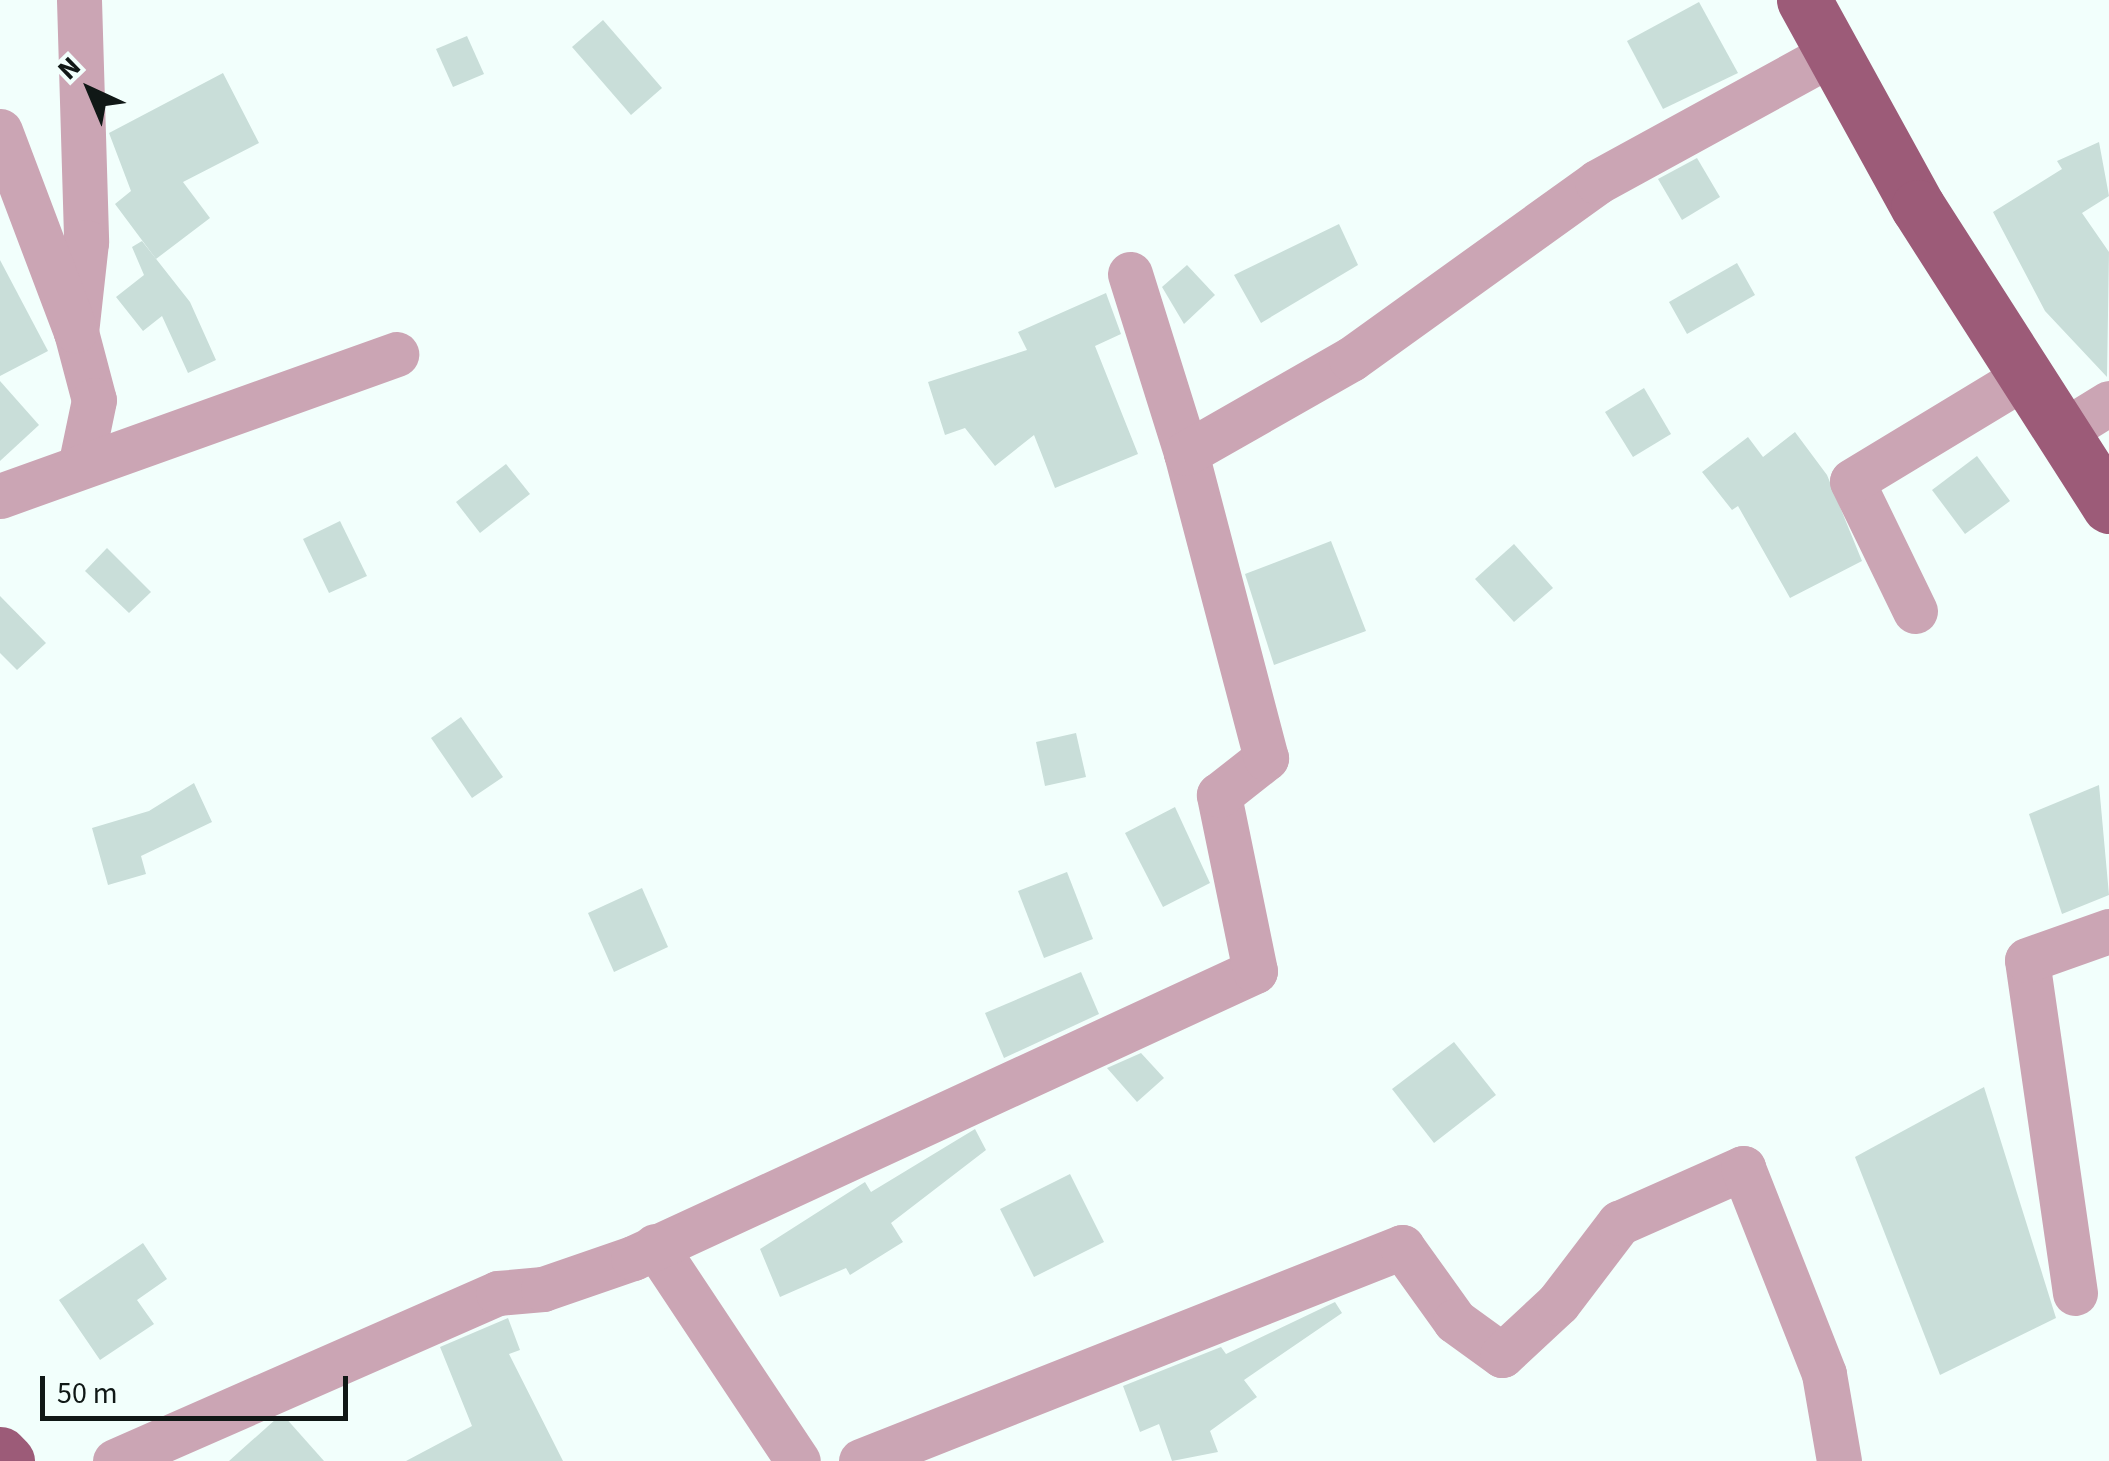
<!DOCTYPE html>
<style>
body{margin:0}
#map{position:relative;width:2109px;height:1461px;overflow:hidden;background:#f2fffc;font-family:"Source Sans 3",sans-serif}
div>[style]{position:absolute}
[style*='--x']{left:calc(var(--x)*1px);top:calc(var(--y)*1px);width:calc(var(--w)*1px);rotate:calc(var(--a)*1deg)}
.building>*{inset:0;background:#c9ded9}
.minor>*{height:45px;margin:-22.5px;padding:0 22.5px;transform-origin:22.5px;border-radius:22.5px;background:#cba5b4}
.major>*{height:55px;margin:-27.5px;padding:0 27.5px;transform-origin:27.5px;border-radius:27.5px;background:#9c5b78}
span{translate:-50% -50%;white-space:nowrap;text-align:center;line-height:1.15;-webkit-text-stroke:10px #f2fffc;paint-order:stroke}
.north{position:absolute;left:40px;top:40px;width:100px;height:100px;-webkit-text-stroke:8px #f2fffc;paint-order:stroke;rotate:316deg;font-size:28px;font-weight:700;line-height:40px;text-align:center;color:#101816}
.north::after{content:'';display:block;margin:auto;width:35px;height:45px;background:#101816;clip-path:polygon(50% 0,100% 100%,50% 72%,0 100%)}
.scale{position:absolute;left:40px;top:1376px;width:308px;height:45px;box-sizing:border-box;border:5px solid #101816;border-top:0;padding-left:12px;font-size:30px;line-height:35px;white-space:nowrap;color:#101816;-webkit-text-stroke:8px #f2fffc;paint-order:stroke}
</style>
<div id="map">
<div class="building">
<i style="clip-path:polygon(1699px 2px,1738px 73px,1663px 109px,1627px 41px)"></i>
<i style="clip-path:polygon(603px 20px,662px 88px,631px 115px,572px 47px)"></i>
<i style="clip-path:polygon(467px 36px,484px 74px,453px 87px,436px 49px)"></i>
<i style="clip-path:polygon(223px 73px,259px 143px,183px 182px,210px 218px,156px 259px,115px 204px,131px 191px,109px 133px)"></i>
<i style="clip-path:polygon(2099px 142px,2109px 196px,2082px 213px,2109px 252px,2107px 377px,2045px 311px,1993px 212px,2062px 169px,2057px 161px)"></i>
<i style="clip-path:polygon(1697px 158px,1720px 197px,1682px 220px,1658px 179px)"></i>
<i style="clip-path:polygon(1339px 224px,1358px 265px,1261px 323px,1234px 275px)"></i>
<i style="clip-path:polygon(142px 241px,190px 302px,216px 360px,188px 373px,162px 316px,143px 331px,116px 297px,144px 275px,132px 247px)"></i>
<i style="clip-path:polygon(0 260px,48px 351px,0 376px)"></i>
<i style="clip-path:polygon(1737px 263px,1755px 295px,1687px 334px,1669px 302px)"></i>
<i style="clip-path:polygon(1187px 265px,1215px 295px,1184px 324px,1162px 287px)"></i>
<i style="clip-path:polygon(1106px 293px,1121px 334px,1095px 346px,1138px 454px,1055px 488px,1034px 435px,995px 466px,965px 428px,945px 435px,928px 382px,1027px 350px,1018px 332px)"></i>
<i style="clip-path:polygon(0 381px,39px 425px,0 461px)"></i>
<i style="clip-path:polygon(1644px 388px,1671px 434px,1633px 457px,1605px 412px)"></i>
<i style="clip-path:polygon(1795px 432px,1827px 475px,1862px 561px,1790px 598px,1738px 506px,1732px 510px,1702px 472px,1748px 437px,1763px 457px)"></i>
<i style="clip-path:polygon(1977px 456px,2010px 501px,1965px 534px,1932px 490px)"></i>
<i style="clip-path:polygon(506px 464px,530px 494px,480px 533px,456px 502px)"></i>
<i style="clip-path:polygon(340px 521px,367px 576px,329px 593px,303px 539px)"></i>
<i style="clip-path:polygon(1331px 541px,1366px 631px,1274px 665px,1245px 574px)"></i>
<i style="clip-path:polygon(1514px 544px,1553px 588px,1514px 622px,1475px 579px)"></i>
<i style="clip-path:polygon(107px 548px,151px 592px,129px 613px,85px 571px)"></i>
<i style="clip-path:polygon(0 596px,46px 643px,17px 670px,0 653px)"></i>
<i style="clip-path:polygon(461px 717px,503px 777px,472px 798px,431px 738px)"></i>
<i style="clip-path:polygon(1076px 733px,1086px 777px,1045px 786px,1036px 742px)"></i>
<i style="clip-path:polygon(194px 783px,212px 822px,141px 856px,146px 874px,108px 885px,92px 828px,149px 811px)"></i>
<i style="clip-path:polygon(2099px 785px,2109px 895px,2062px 914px,2029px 814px)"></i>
<i style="clip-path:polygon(1175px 807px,1210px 883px,1163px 907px,1125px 833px)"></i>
<i style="clip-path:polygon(1067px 872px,1093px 939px,1044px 958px,1018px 891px)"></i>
<i style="clip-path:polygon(642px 888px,668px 947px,614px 972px,588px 913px)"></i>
<i style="clip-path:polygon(1081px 972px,1099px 1014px,1004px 1058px,985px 1013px)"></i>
<i style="clip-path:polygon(1454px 1042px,1496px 1095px,1434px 1143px,1392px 1089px)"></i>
<i style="clip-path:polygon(1141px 1053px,1164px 1078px,1137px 1102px,1107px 1068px)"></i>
<i style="clip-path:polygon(1984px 1087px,2056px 1318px,1940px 1375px,1855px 1157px)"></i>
<i style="clip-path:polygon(975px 1129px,986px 1150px,891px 1223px,903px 1242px,850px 1275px,846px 1268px,780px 1297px,760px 1249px,865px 1182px,871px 1192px)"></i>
<i style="clip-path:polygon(1070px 1174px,1104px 1242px,1034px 1277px,1000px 1209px)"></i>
<i style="clip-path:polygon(143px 1243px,167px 1279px,137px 1300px,154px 1324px,100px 1360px,59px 1300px)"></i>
<i style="clip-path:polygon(1335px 1302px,1342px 1313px,1244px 1380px,1257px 1397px,1210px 1431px,1218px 1452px,1172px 1461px,1159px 1424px,1140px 1432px,1123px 1386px,1221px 1347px,1226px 1354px)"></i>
<i style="clip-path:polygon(508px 1318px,520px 1350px,509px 1354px,563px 1461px,406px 1461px,472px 1426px,440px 1347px)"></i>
<i style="clip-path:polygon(284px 1416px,324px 1461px,229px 1461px,276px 1419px)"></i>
</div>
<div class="minor">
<i style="--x:79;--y:0;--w:242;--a:88.3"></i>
<i style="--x:86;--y:242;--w:91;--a:96.3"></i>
<i style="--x:76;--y:332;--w:70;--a:75.2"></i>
<i style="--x:94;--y:400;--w:63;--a:101.8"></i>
<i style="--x:0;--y:131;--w:213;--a:69.3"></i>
<i style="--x:1130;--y:274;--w:188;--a:72.6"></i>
<i style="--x:2062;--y:432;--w:55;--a:-31.7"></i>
<i style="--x:0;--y:496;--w:421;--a:-19.7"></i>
<i style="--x:1915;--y:611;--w:144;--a:-115.9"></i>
<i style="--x:1852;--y:481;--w:207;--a:-31.2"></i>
<i style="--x:655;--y:1246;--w:258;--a:56.4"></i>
<i style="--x:2075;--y:1293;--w:336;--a:-98.2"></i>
<i style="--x:2027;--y:960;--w:87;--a:-19.5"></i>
<i style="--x:115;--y:1461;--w:418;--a:-23.7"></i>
<i style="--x:498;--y:1293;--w:45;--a:-5.1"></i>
<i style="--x:543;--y:1289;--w:95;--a:-19"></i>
<i style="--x:633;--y:1258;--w:685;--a:-24.77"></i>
<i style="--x:1255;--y:971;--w:180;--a:-101.6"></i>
<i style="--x:1219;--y:795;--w:60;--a:-38.2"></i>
<i style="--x:1266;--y:758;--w:315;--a:-104.7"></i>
<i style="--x:1186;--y:453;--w:190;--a:-29.7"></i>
<i style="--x:1351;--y:359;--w:303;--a:-35.7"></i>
<i style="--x:1597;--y:182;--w:269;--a:-28.7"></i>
<i style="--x:861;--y:1461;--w:582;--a:-21.58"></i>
<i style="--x:1402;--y:1247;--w:91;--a:54.4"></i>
<i style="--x:1455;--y:1321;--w:58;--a:35.9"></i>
<i style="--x:1502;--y:1355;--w:76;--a:-42.9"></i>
<i style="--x:1558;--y:1303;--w:101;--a:-52.7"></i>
<i style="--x:1619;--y:1223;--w:136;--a:-23.9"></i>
<i style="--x:1743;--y:1168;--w:221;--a:68.5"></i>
<i style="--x:1824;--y:1374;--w:88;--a:80.2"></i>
</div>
<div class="major">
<i style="--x:1804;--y:0;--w:236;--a:61.2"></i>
<i style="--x:1918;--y:207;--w:355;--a:57.4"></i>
<i style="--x:0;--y:1454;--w:10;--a:45"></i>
</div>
<div class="north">N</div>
<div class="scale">50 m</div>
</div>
